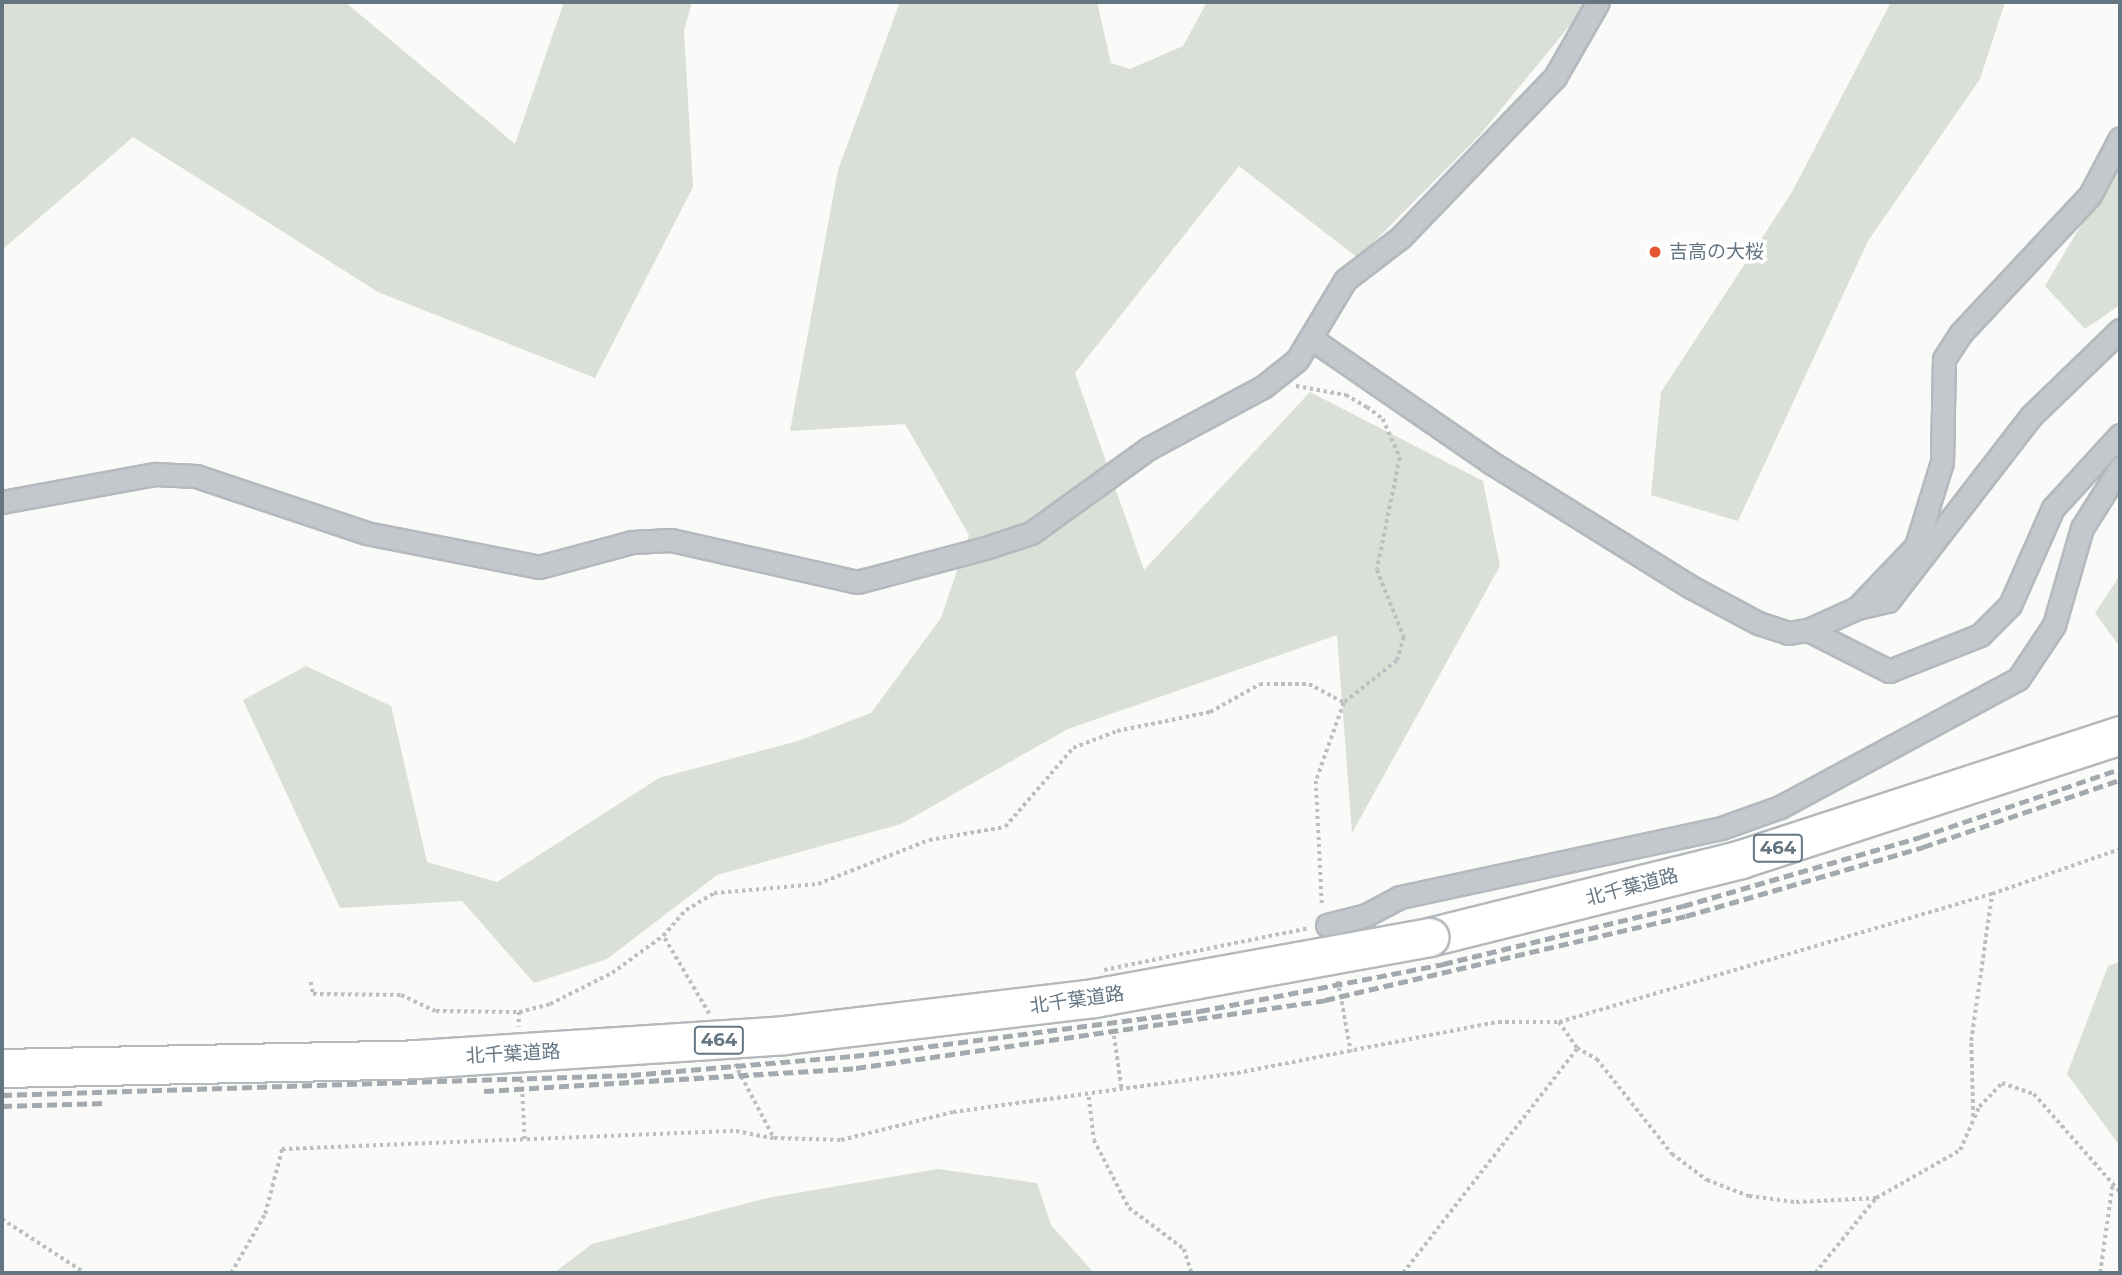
<!DOCTYPE html>
<meta charset="utf-8">
<style>
body{margin:0}
#map{position:relative;width:2122px;height:1275px;overflow:hidden;background:#fafaf8;font-family:Montserrat,"Noto Sans JP",sans-serif}
div>[style]{position:absolute}
[style*='--x']{left:calc(var(--x)*1px);top:calc(var(--y)*1px);width:calc(var(--w)*1px);rotate:calc(var(--a)*1deg)}
.green>*{inset:0;background:#dadfd7}
.path>*{height:3.5px;margin-top:-1.75px;transform-origin:0;background:repeating-linear-gradient(90deg,#bbbfc2 0 3.5px,transparent 0 7px)}
.roads{filter:drop-shadow(2px 0 #b4b9bd) drop-shadow(-2px 0 #b4b9bd) drop-shadow(0 2px #b4b9bd) drop-shadow(0 -2px #b4b9bd)}
.minor>*{height:21px;margin:-10.5px;padding:0 10.5px;transform-origin:10.5px;border-radius:10.5px;background:#c3c8cc}
.trunk>*{height:37px;margin:-18.5px;padding:0 18.5px;transform-origin:18.5px;border-radius:18.5px;background:#fff}
.rail>*{height:5px;margin-top:-2.5px;transform-origin:0;background:repeating-linear-gradient(90deg,#a2aab0 0 10px,transparent 0 15px)}
.bridges{filter:drop-shadow(2px 0 #b4b9bd) drop-shadow(-2px 0 #b4b9bd) drop-shadow(0 2px #b4b9bd) drop-shadow(0 -2px #b4b9bd)}
.trunk-bridge>*{height:37px;margin:-18.5px;padding:0 18.5px;transform-origin:18.5px;border-radius:18.5px;background:#fff}
.dots>*{width:19px;height:19px;translate:-50% -50%;box-sizing:border-box;border:4px solid #fff;border-radius:50%}
span{translate:-50% -50%;white-space:nowrap;text-align:center;line-height:1.15;-webkit-text-stroke:7px #fff;paint-order:stroke}
.shield-label span{padding:2px 5px;background:#fff;border:2px solid;border-radius:5px;-webkit-text-stroke-width:0}
.shield-label{font-size:18px;color:#657683;font-weight:700}
.poi-label{font-size:19px;color:#657683}
.left{translate:0 -50%;text-align:left}
.street-label{font-size:19px;color:#657683}
.frame{position:absolute;inset:0;border:4px solid #657683;pointer-events:none}
</style>
<div id="map">
<div class="green">
<i style="clip-path:polygon(2px 2px,345px 2px,515px 144px,564px 2px,692px 2px,684px 31px,693px 187px,595px 378px,378px 292px,133px 137px,2px 250px)"></i>
<i style="clip-path:polygon(900px 2px,1097px 2px,1111px 63px,1130px 69px,1183px 46px,1207px 2px,1589px 2px,1479px 136px,1358px 258px,1239px 166px,1075px 373px,1144px 570px,1310px 392px,1483px 481px,1500px 566px,1352px 833px,1337px 635px,1068px 729px,901px 824px,717px 875px,607px 959px,534px 983px,462px 901px,340px 908px,243px 700px,306px 666px,391px 706px,427px 862px,497px 882px,659px 778px,798px 741px,871px 713px,941px 618px,969px 535px,905px 424px,790px 431px,838px 170px)"></i>
<i style="clip-path:polygon(1891px 2px,2005px 2px,1980px 79px,1868px 241px,1738px 521px,1651px 495px,1661px 392px,1792px 192px)"></i>
<i style="clip-path:polygon(2120px 159px,2120px 305px,2085px 329px,2045px 286px)"></i>
<i style="clip-path:polygon(2120px 575px,2120px 647px,2095px 613px)"></i>
<i style="clip-path:polygon(2120px 962px,2120px 1146px,2067px 1074px,2108px 966px)"></i>
<i style="clip-path:polygon(938px 1169px,1037px 1183px,1051px 1225px,1094px 1273px,554px 1273px,592px 1244px,767px 1198px)"></i>
</div>
<div class="path">
<i style="--x:1296;--y:386;--w:51;--a:10.2"></i>
<i style="--x:1346;--y:395;--w:24;--a:30"></i>
<i style="--x:1367;--y:407;--w:20;--a:37"></i>
<i style="--x:1383;--y:419;--w:43;--a:66.4"></i>
<i style="--x:1400;--y:458;--w:114;--a:101.6"></i>
<i style="--x:1377;--y:570;--w:72;--a:68.1"></i>
<i style="--x:1404;--y:637;--w:25;--a:106"></i>
<i style="--x:1397;--y:661;--w:68;--a:141.6"></i>
<i style="--x:1344;--y:703;--w:83;--a:109.7"></i>
<i style="--x:1316;--y:781;--w:124;--a:87.2"></i>
<i style="--x:1104;--y:970;--w:208;--a:-11.6"></i>
<i style="--x:1338;--y:981;--w:72;--a:79.6"></i>
<i style="--x:311;--y:982;--w:12;--a:81"></i>
<i style="--x:313;--y:994;--w:88;--a:0.7"></i>
<i style="--x:401;--y:995;--w:38;--a:25"></i>
<i style="--x:436;--y:1011;--w:83;--a:0.7"></i>
<i style="--x:519;--y:1012;--w:32;--a:-14"></i>
<i style="--x:550;--y:1004;--w:69;--a:-26.6"></i>
<i style="--x:612;--y:973;--w:63;--a:-36"></i>
<i style="--x:519;--y:1012;--w:15;--a:90"></i>
<i style="--x:709;--y:1014;--w:91;--a:-120.5"></i>
<i style="--x:663;--y:936;--w:35;--a:-49"></i>
<i style="--x:686;--y:910;--w:33;--a:-31"></i>
<i style="--x:714;--y:893;--w:104;--a:-4.9"></i>
<i style="--x:818;--y:884;--w:119;--a:-21.6"></i>
<i style="--x:929;--y:840;--w:77;--a:-9.7"></i>
<i style="--x:1005;--y:827;--w:104;--a:-49.3"></i>
<i style="--x:1073;--y:748;--w:47;--a:-21.1"></i>
<i style="--x:1117;--y:731;--w:95;--a:-11.5"></i>
<i style="--x:1210;--y:712;--w:57;--a:-29.2"></i>
<i style="--x:1260;--y:684;--w:49;--a:0"></i>
<i style="--x:1309;--y:684;--w:40;--a:28"></i>
<i style="--x:1112;--y:1022;--w:69;--a:81.6"></i>
<i style="--x:1559;--y:1022;--w:32;--a:55"></i>
<i style="--x:1577;--y:1048;--w:23;--a:29"></i>
<i style="--x:1597;--y:1059;--w:121;--a:51.7"></i>
<i style="--x:1672;--y:1154;--w:44;--a:36.6"></i>
<i style="--x:1707;--y:1180;--w:45;--a:20.9"></i>
<i style="--x:1749;--y:1196;--w:47;--a:7.3"></i>
<i style="--x:1796;--y:1202;--w:80;--a:-2.9"></i>
<i style="--x:735;--y:1064;--w:84;--a:62.2"></i>
<i style="--x:774;--y:1138;--w:67;--a:1.7"></i>
<i style="--x:841;--y:1140;--w:115;--a:-14"></i>
<i style="--x:953;--y:1112;--w:287;--a:-7.8"></i>
<i style="--x:1237;--y:1073;--w:266;--a:-11.1"></i>
<i style="--x:1498;--y:1022;--w:61;--a:0"></i>
<i style="--x:1559;--y:1022;--w:452;--a:-16.5"></i>
<i style="--x:1992;--y:894;--w:136;--a:-19.4"></i>
<i style="--x:522;--y:1080;--w:62;--a:87.2"></i>
<i style="--x:1089;--y:1097;--w:43;--a:83.4"></i>
<i style="--x:1094;--y:1140;--w:76;--a:62.8"></i>
<i style="--x:1129;--y:1208;--w:69;--a:36.7"></i>
<i style="--x:1184;--y:1249;--w:25;--a:72"></i>
<i style="--x:1973;--y:1117;--w:76;--a:-91.5"></i>
<i style="--x:1971;--y:1041;--w:148;--a:-81.9"></i>
<i style="--x:2;--y:1219;--w:99;--a:33"></i>
<i style="--x:231;--y:1273;--w:68;--a:-60"></i>
<i style="--x:265;--y:1214;--w:67;--a:-75.3"></i>
<i style="--x:282;--y:1149;--w:454;--a:-2.3"></i>
<i style="--x:736;--y:1131;--w:38;--a:11"></i>
<i style="--x:1403;--y:1273;--w:284;--a:-52.2"></i>
<i style="--x:1815;--y:1273;--w:97;--a:-50.9"></i>
<i style="--x:1876;--y:1198;--w:97;--a:-29.7"></i>
<i style="--x:1960;--y:1150;--w:47;--a:-66.2"></i>
<i style="--x:1979;--y:1107;--w:33;--a:-46"></i>
<i style="--x:2002;--y:1083;--w:34;--a:19"></i>
<i style="--x:2034;--y:1094;--w:130;--a:48.7"></i>
<i style="--x:2100;--y:1273;--w:88;--a:-82.1"></i>
</div>
<div class="roads">
<div class="minor">
<i style="--x:1312;--y:339;--w:216;--a:34.6"></i>
<i style="--x:1490;--y:462;--w:237;--a:31.9"></i>
<i style="--x:1691;--y:587;--w:76;--a:28.2"></i>
<i style="--x:1758;--y:623;--w:32;--a:18"></i>
<i style="--x:1788;--y:633;--w:20;--a:-9"></i>
<i style="--x:1808;--y:630;--w:54;--a:-24.2"></i>
<i style="--x:1857;--y:608;--w:86;--a:-46.4"></i>
<i style="--x:1916;--y:546;--w:88;--a:-72.8"></i>
<i style="--x:1942;--y:462;--w:103;--a:-88.9"></i>
<i style="--x:1944;--y:359;--w:30;--a:-57"></i>
<i style="--x:1960;--y:334;--w:190;--a:-46.9"></i>
<i style="--x:2090;--y:195;--w:64;--a:-62.2"></i>
<i style="--x:2;--y:502;--w:156;--a:-10.4"></i>
<i style="--x:155;--y:474;--w:41;--a:2.8"></i>
<i style="--x:196;--y:476;--w:179;--a:18.5"></i>
<i style="--x:366;--y:533;--w:176;--a:11.1"></i>
<i style="--x:539;--y:567;--w:96;--a:-15"></i>
<i style="--x:632;--y:542;--w:39;--a:-3"></i>
<i style="--x:671;--y:540;--w:191;--a:12.7"></i>
<i style="--x:857;--y:582;--w:132;--a:-14.9"></i>
<i style="--x:985;--y:548;--w:48;--a:-18.1"></i>
<i style="--x:1031;--y:533;--w:145;--a:-35.8"></i>
<i style="--x:1149;--y:448;--w:129;--a:-28.2"></i>
<i style="--x:1263;--y:387;--w:43;--a:-38.5"></i>
<i style="--x:1297;--y:360;--w:93;--a:-59"></i>
<i style="--x:1345;--y:280;--w:71;--a:-37.5"></i>
<i style="--x:1401;--y:237;--w:222;--a:-46.1"></i>
<i style="--x:1555;--y:77;--w:86;--a:-60.2"></i>
<i style="--x:1857;--y:608;--w:32;--a:-13"></i>
<i style="--x:1888;--y:601;--w:234;--a:-52.3"></i>
<i style="--x:2031;--y:416;--w:124;--a:-44"></i>
<i style="--x:1808;--y:630;--w:91;--a:26.8"></i>
<i style="--x:1889;--y:671;--w:98;--a:-21.6"></i>
<i style="--x:1980;--y:635;--w:42;--a:-45"></i>
<i style="--x:2010;--y:605;--w:106;--a:-66.1"></i>
<i style="--x:2053;--y:508;--w:99;--a:-47.5"></i>
<i style="--x:1327;--y:925;--w:40;--a:-14.4"></i>
<i style="--x:1366;--y:915;--w:38;--a:-28"></i>
<i style="--x:1400;--y:897;--w:328;--a:-12.1"></i>
<i style="--x:1721;--y:828;--w:63;--a:-19.6"></i>
<i style="--x:1780;--y:807;--w:270;--a:-28.3"></i>
<i style="--x:2018;--y:679;--w:65;--a:-56.3"></i>
<i style="--x:2054;--y:625;--w:101;--a:-73.9"></i>
<i style="--x:2082;--y:528;--w:71;--a:-57.7"></i>
</div>
<div class="trunk">
<i style="--x:1429;--y:937;--w:322;--a:-14"></i>
<i style="--x:1741;--y:859;--w:399;--a:-18.1"></i>
</div>
</div>
<div class="rail">
<i style="--x:484;--y:1091;--w:373;--a:-3.5"></i>
<i style="--x:856;--y:1068;--w:474;--a:-8.2"></i>
<i style="--x:1325;--y:1000;--w:371;--a:-13.1"></i>
<i style="--x:1686;--y:916;--w:247;--a:-16.2"></i>
<i style="--x:1923;--y:847;--w:208;--a:-18.8"></i>
<i style="--x:2;--y:1095;--w:629;--a:-1.82"></i>
<i style="--x:631;--y:1075;--w:224;--a:-4.9"></i>
<i style="--x:854;--y:1056;--w:349;--a:-7.4"></i>
<i style="--x:1200;--y:1011;--w:248;--a:-10.9"></i>
<i style="--x:1443;--y:964;--w:247;--a:-13.6"></i>
<i style="--x:1683;--y:906;--w:247;--a:-16.2"></i>
<i style="--x:1920;--y:837;--w:211;--a:-18.8"></i>
<i style="--x:2;--y:1106;--w:104;--a:-1.7"></i>
</div>
<div class="bridges">
<div class="trunk-bridge">
<i style="--x:2;--y:1068;--w:415;--a:-1.2"></i>
<i style="--x:417;--y:1059;--w:368;--a:-3.7"></i>
<i style="--x:784;--y:1035;--w:312;--a:-6.8"></i>
<i style="--x:1094;--y:998;--w:341;--a:-10.3"></i>
</div>
</div>
<div class="dots">
<i style="left:1655px;top:252px;background:#e4572e"></i>
</div>
<div class="shield-label">
<span style="left:1778px;top:848px">464</span>
<span style="left:719px;top:1040px">464</span>
</div>
<div class="poi-label">
<span class="left" style="left:1669px;top:252px">吉高の大桜</span>
</div>
<div class="street-label">
<span style="left:1632px;top:887px;rotate:-15deg">北千葉道路</span>
<span style="left:1077px;top:1000px;rotate:-8deg">北千葉道路</span>
<span style="left:513px;top:1054px;rotate:-3deg">北千葉道路</span>
</div>
<div class="frame"></div>
</div>
